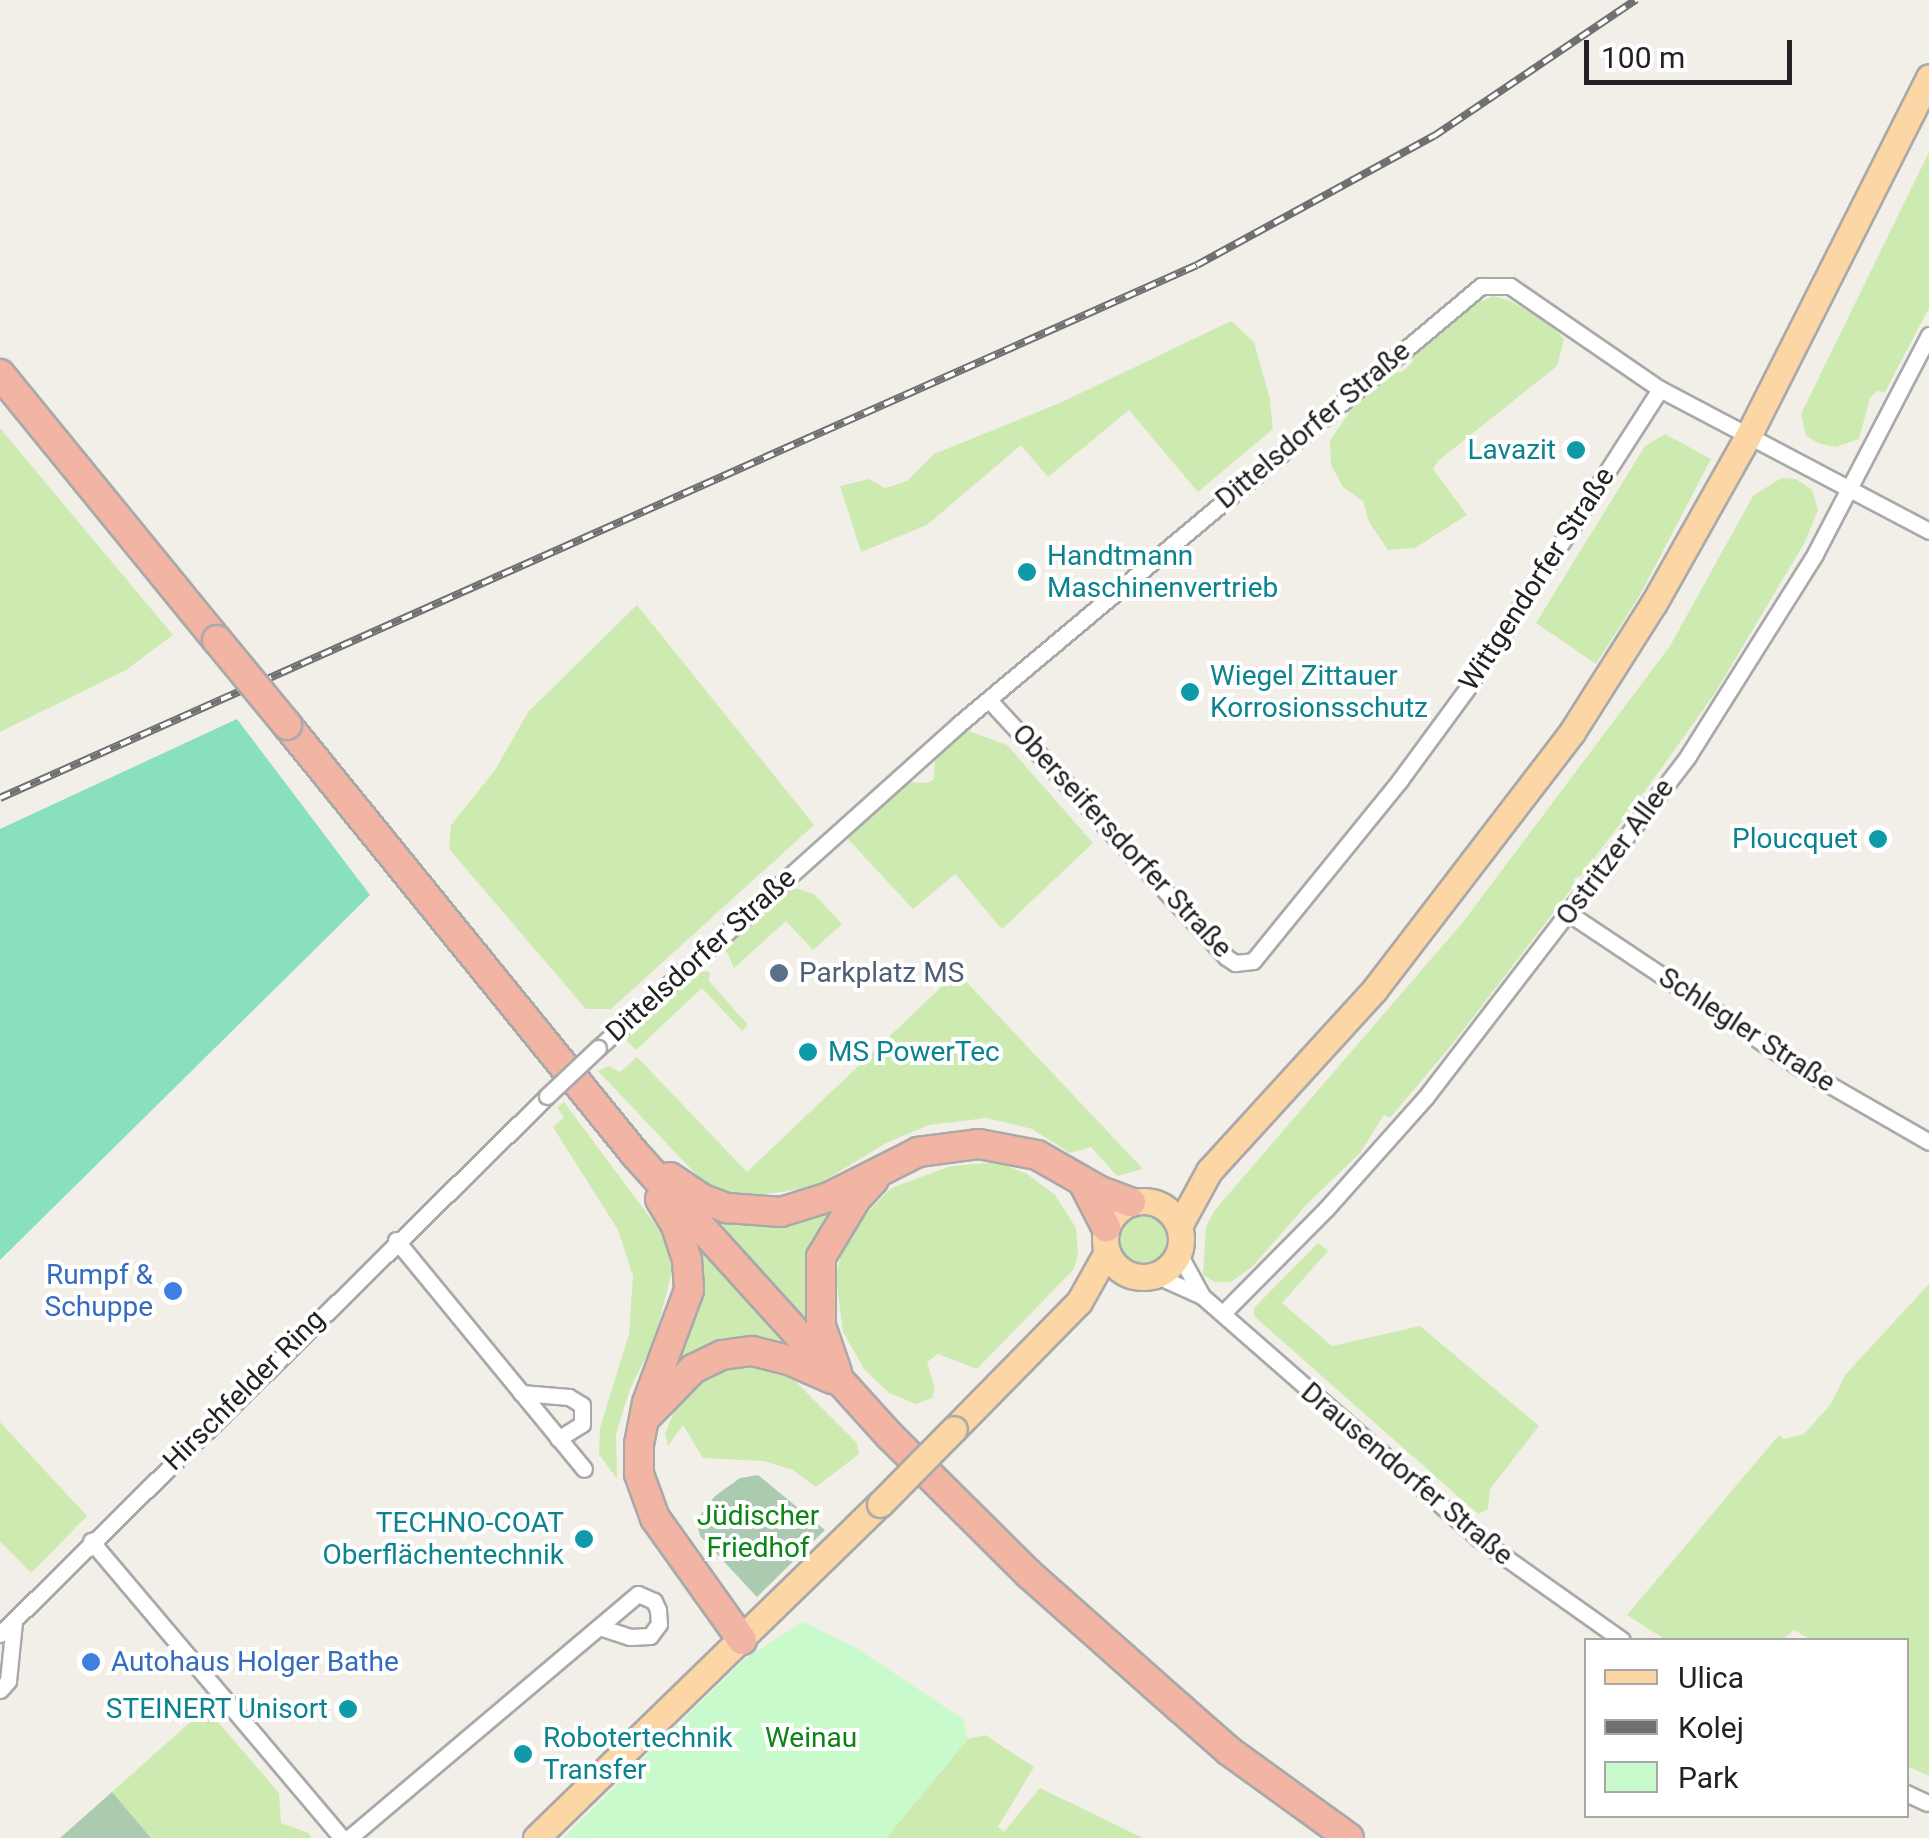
<!DOCTYPE html>
<meta charset="utf-8">
<style>
body{margin:0}
#map{position:relative;width:1929px;height:1838px;overflow:hidden;background:#f2efe9;font-family:Roboto,sans-serif}
div>[style]{position:absolute}
[style*='--x']{left:calc(var(--x)*1px);top:calc(var(--y)*1px);width:calc(var(--w)*1px);rotate:calc(var(--a)*1deg)}
.grass>*{inset:0;background:#cdebb0}
.round{border-radius:50%}
.cemetery>*{inset:0;background:#aacbaf}
.park>*{inset:0;background:#c8facc}
.pitch>*{inset:0;background:#88e0be}
.roads{filter:drop-shadow(2px 0 #a9a9a9) drop-shadow(-2px 0 #a9a9a9) drop-shadow(0 2px #a9a9a9) drop-shadow(0 -2px #a9a9a9)}
.minor>*{height:15px;margin:-7.5px;padding:0 7.5px;transform-origin:7.5px;border-radius:7.5px;background:#fff}
.primary>*{height:25px;margin:-12.5px;padding:0 12.5px;transform-origin:12.5px;border-radius:12.5px;background:#fcd6a4}
.primary>.ring{margin:-12.5px;padding:0;box-sizing:content-box;background:none;border:25px solid #fcd6a4;border-radius:50%}
.trunk>*{height:28px;margin:-14px;padding:0 14px;transform-origin:14px;border-radius:14px;background:#f2b4a3}
.rail>*{height:8px;margin-top:-4px;transform-origin:0;background:repeating-linear-gradient(90deg,#fff 0 11px,#707070 0 22px);box-sizing:border-box;border-block:2px solid #707070}
.bridges{filter:drop-shadow(2px 0 #a9a9a9) drop-shadow(-2px 0 #a9a9a9) drop-shadow(0 2px #a9a9a9) drop-shadow(0 -2px #a9a9a9)}
.minor-bridge>*{height:15px;margin:-7.5px;padding:0 7.5px;transform-origin:7.5px;border-radius:7.5px;background:#fff}
.primary-bridge>*{height:25px;margin:-12.5px;padding:0 12.5px;transform-origin:12.5px;border-radius:12.5px;background:#fcd6a4}
.trunk-bridge>*{height:28px;margin:-14px;padding:0 14px;transform-origin:14px;border-radius:14px;background:#f2b4a3}
.dots>*{width:28px;height:28px;translate:-50% -50%;box-sizing:border-box;border:5px solid #fff;border-radius:50%}
span{translate:-50% -50%;white-space:nowrap;text-align:center;line-height:1.15;-webkit-text-stroke:8px #fff;paint-order:stroke}
.street-label{font-size:28px;color:#222}
.culture-label{font-size:28px;color:#0d838f}
.right{translate:-100% -50%;text-align:right}
.left{translate:0 -50%;text-align:left}
.service-label{font-size:28px;color:#4e5e75}
.shop-label{font-size:28px;color:#366cbe}
.park-label{font-size:28px;color:#0c8416}
.legend{position:absolute;left:1584px;top:1638px;width:325px;height:180px;box-sizing:border-box;background:#fff;border:2px solid #a7a7a7;margin:0;padding:12px 18px;list-style:none;font-size:30px;color:#222}
.legend li{display:flex;align-items:center;gap:20px;height:50px}
.legend b{width:50px;border:2px solid #a7a7a7}
.scale{position:absolute;left:1584px;top:40px;width:208px;height:45px;box-sizing:border-box;border:5px solid #222;border-top:0;padding-left:12px;font-size:30px;line-height:35px;white-space:nowrap;color:#222;-webkit-text-stroke:8px #fff;paint-order:stroke}
</style>
<div id="map">
<div class="grass">
<i style="clip-path:polygon(1929px 152px,1929px 308px,1885px 392px,1877px 391px,1870px 398px,1859px 439px,1836px 447px,1820px 444px,1806px 436px,1801px 414px)"></i>
<i style="clip-path:polygon(1493px 296px,1511px 301px,1551px 325px,1564px 339px,1557px 366px,1438px 461px,1433px 469px,1467px 515px,1415px 548px,1388px 550px,1369px 522px,1363px 501px,1343px 487px,1331px 465px,1330px 440px,1361px 396px,1391px 371px,1402px 372px,1413px 362px,1413px 352px,1463px 309px)"></i>
<i style="clip-path:polygon(1231px 321px,1254px 342px,1270px 399px,1273px 429px,1198px 492px,1129px 410px,1048px 477px,1021px 445px,927px 525px,861px 552px,840px 486px,869px 479px,885px 488px,907px 481px,934px 454px,1062px 402px)"></i>
<i style="clip-path:polygon(0 428px,173px 635px,126px 670px,0 732px)"></i>
<i style="clip-path:polygon(1665px 434px,1711px 459px,1640px 595px,1596px 664px,1536px 623px,1645px 446px)"></i>
<i style="clip-path:polygon(1781px 478px,1796px 479px,1812px 490px,1818px 510px,1805px 542px,1715px 693px,1656px 776px,1581px 876px,1573px 879px,1576px 883px,1454px 1042px,1390px 1118px,1384px 1115px,1360px 1153px,1308px 1203px,1252px 1267px,1231px 1282px,1215px 1282px,1203px 1275px,1206px 1227px,1214px 1211px,1463px 922px,1670px 646px,1753px 496px)"></i>
<i style="clip-path:polygon(637px 605px,814px 825px,611px 1009px,586px 1009px,449px 849px,451px 825px,495px 770px,528px 712px)"></i>
<i style="clip-path:polygon(964px 729px,1007px 745px,1093px 843px,1002px 929px,955px 874px,913px 909px,846px 837px,905px 782px,928px 783px,934px 779px,935px 761px)"></i>
<i style="clip-path:polygon(788px 886px,814px 894px,842px 924px,813px 950px,786px 921px,734px 968px,724px 946px)"></i>
<i style="clip-path:polygon(695px 970px,710px 972px,709px 981px,748px 1025px,742px 1031px,702px 988px,636px 1050px,625px 1039px)"></i>
<i style="clip-path:polygon(957px 972px,1143px 1169px,1117px 1176px,1091px 1147px,1070px 1153px,1032px 1129px,987px 1118px,929px 1125px,886px 1143px,814px 1187px,747px 1197px,706px 1185px,598px 1071px,609px 1066px,620px 1072px,637px 1057px,747px 1172px)"></i>
<i style="clip-path:polygon(564px 1102px,666px 1239px,672px 1272px,654px 1341px,630px 1389px,616px 1434px,617px 1479px,599px 1454px,600px 1428px,629px 1334px,633px 1276px,618px 1230px,553px 1127px,564px 1117px,557px 1108px)"></i>
<i style="clip-path:polygon(998px 1162px,1027px 1174px,1055px 1195px,1076px 1228px,1078px 1255px,1073px 1270px,977px 1369px,938px 1354px,927px 1362px,935px 1389px,932px 1398px,916px 1404px,889px 1393px,864px 1369px,843px 1332px,836px 1277px,842px 1249px,863px 1217px,891px 1188px,951px 1166px)"></i>
<i style="clip-path:polygon(840px 1200px,816px 1334px,712px 1213px)"></i>
<i class="round" style="left:1112px;top:1211px;width:58px;height:58px"></i>
<i style="clip-path:polygon(1318px 1243px,1328px 1251px,1282px 1303px,1332px 1346px,1420px 1326px,1539px 1426px,1490px 1489px,1488px 1509px,1478px 1514px,1254px 1316px,1254px 1308px)"></i>
<i style="clip-path:polygon(697px 1244px,784px 1345px,663px 1383px,693px 1246px)"></i>
<i style="clip-path:polygon(1929px 1284px,1929px 1776px,1907px 1766px,1906px 1640px,1812px 1640px,1794px 1630px,1782px 1640px,1666px 1640px,1627px 1615px,1779px 1435px,1784px 1439px,1804px 1434px,1831px 1404px,1845px 1375px)"></i>
<i style="clip-path:polygon(735px 1365px,757px 1365px,795px 1381px,857px 1443px,859px 1454px,816px 1487px,793px 1470px,764px 1461px,703px 1458px,683px 1425px,668px 1446px,665px 1434px,681px 1394px,706px 1376px)"></i>
<i style="clip-path:polygon(0 1422px,87px 1516px,31px 1573px,0 1541px)"></i>
<i style="clip-path:polygon(206px 1708px,279px 1793px,281px 1823px,309px 1833px,311px 1838px,151px 1838px,112px 1792px)"></i>
<i style="clip-path:polygon(985px 1735px,1034px 1767px,998px 1827px,1004px 1832px,1040px 1788px,1143px 1838px,886px 1838px,968px 1739px)"></i>
</div>
<div class="cemetery">
<i style="clip-path:polygon(758px 1475px,825px 1530px,757px 1597px,700px 1536px,698px 1527px,698px 1518px,715px 1496px,740px 1478px)"></i>
<i style="clip-path:polygon(112px 1792px,151px 1838px,60px 1838px)"></i>
</div>
<div class="park">
<i style="clip-path:polygon(803px 1622px,858px 1649px,963px 1719px,968px 1739px,886px 1838px,563px 1838px,747px 1657px)"></i>
</div>
<div class="pitch">
<i style="clip-path:polygon(237px 719px,370px 895px,0 1260px,0 829px)"></i>
</div>
<div class="roads">
<div class="minor">
<i style="--x:989;--y:700;--w:350;--a:47.3"></i>
<i style="--x:1226;--y:957;--w:11;--a:34"></i>
<i style="--x:1235;--y:963;--w:18;--a:-6"></i>
<i style="--x:1253;--y:961;--w:233;--a:-50.9"></i>
<i style="--x:1400;--y:780;--w:122;--a:-53.7"></i>
<i style="--x:1472;--y:682;--w:348;--a:-57.3"></i>
<i style="--x:1568;--y:913;--w:275;--a:33.7"></i>
<i style="--x:1797;--y:1066;--w:152;--a:29.9"></i>
<i style="--x:598;--y:1048;--w:485;--a:-41.9"></i>
<i style="--x:959;--y:724;--w:681;--a:-40"></i>
<i style="--x:1481;--y:286;--w:29;--a:0"></i>
<i style="--x:1510;--y:286;--w:182;--a:34.5"></i>
<i style="--x:1660;--y:389;--w:304;--a:27.8"></i>
<i style="--x:396;--y:1240;--w:296;--a:50.6"></i>
<i style="--x:1178;--y:1252;--w:50;--a:61.4"></i>
<i style="--x:1155;--y:1275;--w:51;--a:24.1"></i>
<i style="--x:1202;--y:1296;--w:367;--a:41.2"></i>
<i style="--x:1478;--y:1538;--w:176;--a:35.3"></i>
<i style="--x:1223;--y:1313;--w:146;--a:-45.3"></i>
<i style="--x:1326;--y:1209;--w:149;--a:-48.3"></i>
<i style="--x:1425;--y:1098;--w:431;--a:-52.4"></i>
<i style="--x:1688;--y:756;--w:239;--a:-57.8"></i>
<i style="--x:1815;--y:554;--w:247;--a:-62.5"></i>
<i style="--x:521;--y:1393;--w:48;--a:4.8"></i>
<i style="--x:569;--y:1397;--w:15;--a:32"></i>
<i style="--x:582;--y:1405;--w:19;--a:90"></i>
<i style="--x:582;--y:1424;--w:28;--a:148"></i>
<i style="--x:91;--y:1541;--w:389;--a:49.8"></i>
<i style="--x:0;--y:1634;--w:767;--a:-44.52"></i>
<i style="--x:0;--y:1690;--w:12;--a:-48"></i>
<i style="--x:8;--y:1681;--w:59;--a:-84.2"></i>
<i style="--x:1906;--y:1793;--w:23;--a:25"></i>
<i style="--x:349;--y:1838;--w:378;--a:-40.2"></i>
<i style="--x:638;--y:1594;--w:17;--a:24"></i>
<i style="--x:654;--y:1601;--w:10;--a:66"></i>
<i style="--x:658;--y:1610;--w:14;--a:86"></i>
<i style="--x:659;--y:1624;--w:15;--a:127"></i>
<i style="--x:650;--y:1636;--w:20;--a:177"></i>
<i style="--x:630;--y:1637;--w:32;--a:-162"></i>
</div>
<div class="primary">
<i class="ring" style="left:1105px;top:1201px;width:51px;height:51px"></i>
<i style="--x:1179;--y:1226;--w:63;--a:-61.4"></i>
<i style="--x:1209;--y:1171;--w:246;--a:-47.6"></i>
<i style="--x:1375;--y:989;--w:324;--a:-52.5"></i>
<i style="--x:1572;--y:732;--w:153;--a:-57.6"></i>
<i style="--x:1654;--y:603;--w:192;--a:-60.6"></i>
<i style="--x:1748;--y:436;--w:402;--a:-63.2"></i>
<i style="--x:954;--y:1429;--w:178;--a:-45.5"></i>
<i style="--x:1079;--y:1302;--w:57;--a:-60.8"></i>
<i style="--x:536;--y:1838;--w:479;--a:-44.2"></i>
</div>
<div class="trunk">
<i style="--x:0;--y:374;--w:343;--a:50.8"></i>
<i style="--x:287;--y:725;--w:552;--a:50.95"></i>
<i style="--x:635;--y:1154;--w:380;--a:47.9"></i>
<i style="--x:890;--y:1436;--w:196;--a:44.8"></i>
<i style="--x:1029;--y:1574;--w:200;--a:41.6"></i>
<i style="--x:1179;--y:1707;--w:67;--a:41.3"></i>
<i style="--x:1229;--y:1751;--w:148;--a:35.9"></i>
<i style="--x:670;--y:1177;--w:40;--a:34"></i>
<i style="--x:703;--y:1199;--w:26;--a:21"></i>
<i style="--x:727;--y:1208;--w:54;--a:4.2"></i>
<i style="--x:781;--y:1212;--w:50;--a:-17.4"></i>
<i style="--x:829;--y:1197;--w:100;--a:-26.8"></i>
<i style="--x:918;--y:1152;--w:62;--a:-7.5"></i>
<i style="--x:979;--y:1144;--w:59;--a:10.7"></i>
<i style="--x:1037;--y:1155;--w:73;--a:29.7"></i>
<i style="--x:1100;--y:1191;--w:33;--a:20"></i>
<i style="--x:1083;--y:1182;--w:51;--a:62.9"></i>
<i style="--x:660;--y:1199;--w:31;--a:59"></i>
<i style="--x:676;--y:1226;--w:36;--a:72"></i>
<i style="--x:687;--y:1260;--w:30;--a:86"></i>
<i style="--x:689;--y:1290;--w:121;--a:110.4"></i>
<i style="--x:647;--y:1403;--w:42;--a:101"></i>
<i style="--x:639;--y:1444;--w:30;--a:90"></i>
<i style="--x:639;--y:1474;--w:47;--a:70"></i>
<i style="--x:655;--y:1518;--w:150;--a:54.5"></i>
<i style="--x:837;--y:1372;--w:49;--a:-109.2"></i>
<i style="--x:821;--y:1326;--w:69;--a:-90"></i>
<i style="--x:821;--y:1257;--w:68;--a:-58.9"></i>
<i style="--x:856;--y:1199;--w:26;--a:-47"></i>
<i style="--x:648;--y:1415;--w:64;--a:-45.6"></i>
<i style="--x:693;--y:1369;--w:32;--a:-26"></i>
<i style="--x:722;--y:1355;--w:30;--a:-8"></i>
<i style="--x:752;--y:1351;--w:38;--a:14"></i>
<i style="--x:789;--y:1360;--w:47;--a:23.8"></i>
</div>
</div>
<div class="rail">
<i style="--x:0;--y:798;--w:1310;--a:-24"></i>
<i style="--x:1197;--y:265;--w:270;--a:-28.6"></i>
<i style="--x:1434;--y:136;--w:244;--a:-34"></i>
</div>
<div class="bridges">
<div class="minor-bridge">
<i style="--x:547;--y:1096;--w:70;--a:-43.3"></i>
</div>
<div class="primary-bridge">
<i style="--x:880;--y:1504;--w:105;--a:-45.4"></i>
</div>
<div class="trunk-bridge">
<i style="--x:217;--y:640;--w:110;--a:50.5"></i>
</div>
</div>
<div class="dots">
<i style="left:1576px;top:450px;background:#0f9aa8"></i>
<i style="left:1027px;top:572px;background:#0f9aa8"></i>
<i style="left:1190px;top:692px;background:#0f9aa8"></i>
<i style="left:1878px;top:839px;background:#0f9aa8"></i>
<i style="left:779px;top:973px;background:#5c6f8a"></i>
<i style="left:808px;top:1052px;background:#0f9aa8"></i>
<i style="left:173px;top:1291px;background:#3f7fe0"></i>
<i style="left:584px;top:1539px;background:#0f9aa8"></i>
<i style="left:91px;top:1662px;background:#3f7fe0"></i>
<i style="left:348px;top:1709px;background:#0f9aa8"></i>
<i style="left:523px;top:1754px;background:#0f9aa8"></i>
</div>
<div class="street-label">
<span style="left:1313px;top:425px;rotate:-40deg">Dittelsdorfer Straße</span>
<span style="left:1537px;top:579px;rotate:-57deg">Wittgendorfer Straße</span>
<span style="left:1122px;top:841px;rotate:47deg">Oberseifersdorfer Straße</span>
<span style="left:1615px;top:852px;rotate:-53deg">Ostritzer Allee</span>
<span style="left:701px;top:955px;rotate:-42deg">Dittelsdorfer Straße</span>
<span style="left:1747px;top:1030px;rotate:33deg">Schlegler Straße</span>
<span style="left:244px;top:1390px;rotate:-45deg">Hirschfelder Ring</span>
<span style="left:1407px;top:1474px;rotate:40deg">Drausendorfer Straße</span>
</div>
<div class="culture-label">
<span class="right" style="left:1556px;top:450px">Lavazit</span>
<span class="left" style="left:1047px;top:572px">Handtmann<br>Maschinenvertrieb</span>
<span class="left" style="left:1210px;top:692px">Wiegel Zittauer<br>Korrosionsschutz</span>
<span class="right" style="left:1858px;top:839px">Ploucquet</span>
<span class="left" style="left:828px;top:1052px">MS PowerTec</span>
<span class="right" style="left:564px;top:1539px">TECHNO-COAT<br>Oberflächentechnik</span>
<span class="right" style="left:328px;top:1709px">STEINERT Unisort</span>
<span class="left" style="left:543px;top:1754px">Robotertechnik<br>Transfer</span>
</div>
<div class="service-label">
<span class="left" style="left:799px;top:973px">Parkplatz MS</span>
</div>
<div class="shop-label">
<span class="right" style="left:153px;top:1291px">Rumpf &amp;<br>Schuppe</span>
<span class="left" style="left:111px;top:1662px">Autohaus Holger Bathe</span>
</div>
<div class="park-label">
<span style="left:758px;top:1532px">Jüdischer<br>Friedhof</span>
<span style="left:811px;top:1738px">Weinau</span>
</div>
<ul class="legend">
<li><b style="height:12px;background:#fcd6a4"></b>Ulica</li>
<li><b style="height:12px;background:#707070"></b>Kolej</li>
<li><b style="height:28px;background:#c8facc"></b>Park</li>
</ul>
<div class="scale">100 m</div>
</div>
